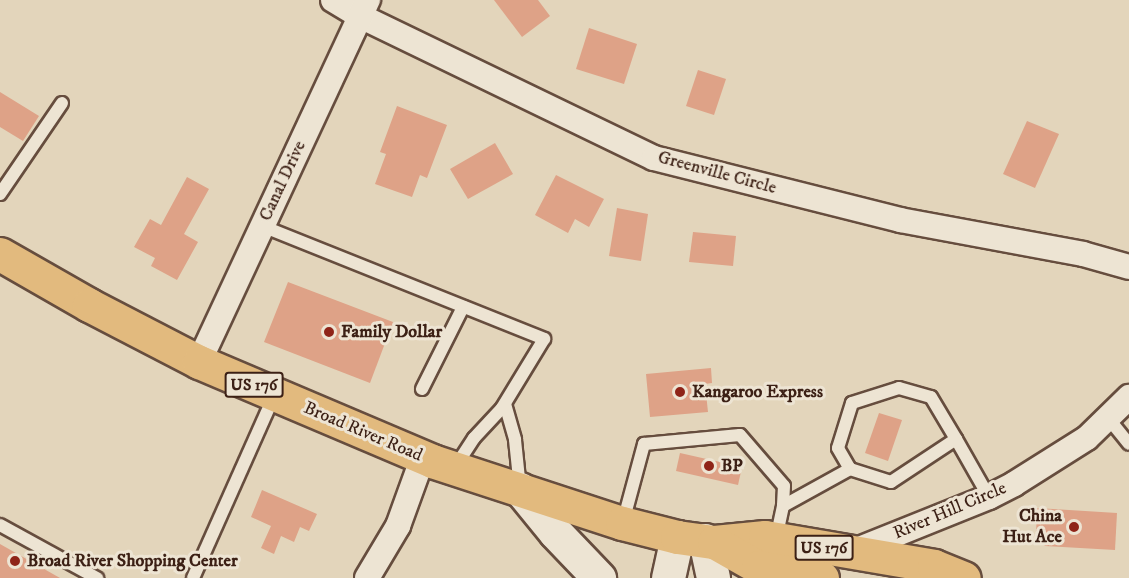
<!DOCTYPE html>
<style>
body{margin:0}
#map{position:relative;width:1129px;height:578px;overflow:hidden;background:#e3d5bb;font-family:"IM FELL DW Pica",serif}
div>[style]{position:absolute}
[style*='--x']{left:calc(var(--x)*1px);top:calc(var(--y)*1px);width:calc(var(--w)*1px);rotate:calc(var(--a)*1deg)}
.building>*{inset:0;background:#dea287}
.roads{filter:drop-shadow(2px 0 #664d3e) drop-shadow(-2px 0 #664d3e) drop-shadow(0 2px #664d3e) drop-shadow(0 -2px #664d3e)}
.lane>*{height:12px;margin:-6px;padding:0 6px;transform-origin:6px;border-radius:6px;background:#ede4d3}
.street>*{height:24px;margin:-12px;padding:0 12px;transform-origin:12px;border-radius:12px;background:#ede4d3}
.secondary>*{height:33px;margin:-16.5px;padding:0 16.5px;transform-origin:16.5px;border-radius:16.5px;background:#ede4d3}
.primary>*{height:33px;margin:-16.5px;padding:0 16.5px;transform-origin:16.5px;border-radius:16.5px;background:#e2ba7e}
.dots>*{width:16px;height:16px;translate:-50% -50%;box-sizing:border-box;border:3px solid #ede4d3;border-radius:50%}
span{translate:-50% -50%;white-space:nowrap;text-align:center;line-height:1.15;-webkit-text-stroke:6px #ede4d3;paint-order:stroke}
.shield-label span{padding:2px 4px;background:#ede4d3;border:2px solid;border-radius:4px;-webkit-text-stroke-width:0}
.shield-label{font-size:16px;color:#3c2015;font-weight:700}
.street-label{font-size:18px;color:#3c2015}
.poi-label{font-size:18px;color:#3c2015;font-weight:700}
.left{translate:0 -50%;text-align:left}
.right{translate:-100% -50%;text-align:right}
</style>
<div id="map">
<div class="building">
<i style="clip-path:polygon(494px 0,538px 0,550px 16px,522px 37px)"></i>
<i style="clip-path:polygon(589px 28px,637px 44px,624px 84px,576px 69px)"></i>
<i style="clip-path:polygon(698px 70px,726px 79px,714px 115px,686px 106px)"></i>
<i style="clip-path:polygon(0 92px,39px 116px,23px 141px,0 127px)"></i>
<i style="clip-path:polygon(397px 106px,447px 125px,427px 178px,420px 175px,412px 197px,375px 184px,386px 154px,380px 152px)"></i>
<i style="clip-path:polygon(1027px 121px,1059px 134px,1035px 188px,1003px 174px)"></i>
<i style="clip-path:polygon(495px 143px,513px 174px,468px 199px,450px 169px)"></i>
<i style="clip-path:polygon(556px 175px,604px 199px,589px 227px,575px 219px,568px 233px,535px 215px)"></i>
<i style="clip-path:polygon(187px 177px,209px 189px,184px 234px,198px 242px,177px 280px,151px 266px,155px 258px,134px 247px,150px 219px,161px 225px)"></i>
<i style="clip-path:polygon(617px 208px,648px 214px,641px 261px,609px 256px)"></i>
<i style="clip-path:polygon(693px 232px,736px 236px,733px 266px,689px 262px)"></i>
<i style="clip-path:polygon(288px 282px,393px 322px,370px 383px,264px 342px)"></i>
<i style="clip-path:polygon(711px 368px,712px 383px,705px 384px,708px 412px,650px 417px,646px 374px)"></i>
<i style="clip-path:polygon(879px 413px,902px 420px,888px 461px,865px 453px)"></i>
<i style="clip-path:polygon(680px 453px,742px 467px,738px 485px,676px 471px)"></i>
<i style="clip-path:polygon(262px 490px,317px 514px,309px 531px,300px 527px,294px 542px,281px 536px,274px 554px,261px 548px,271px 526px,251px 517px)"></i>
<i style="clip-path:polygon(1037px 508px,1117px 513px,1115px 550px,1045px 546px,1036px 535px)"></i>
<i style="clip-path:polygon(0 544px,60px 578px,0 578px)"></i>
</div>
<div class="roads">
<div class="lane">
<i style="--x:0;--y:194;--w:110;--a:-55.7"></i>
<i style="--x:262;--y:226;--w:304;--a:21.8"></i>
<i style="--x:544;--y:339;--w:81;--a:121.3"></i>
<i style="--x:502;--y:408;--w:41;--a:133"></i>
<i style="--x:474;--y:438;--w:35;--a:123"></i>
<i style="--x:422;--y:389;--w:92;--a:-63.4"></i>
<i style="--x:505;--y:404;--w:37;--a:74"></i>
<i style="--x:515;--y:440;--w:48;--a:84.1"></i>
<i style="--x:1108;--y:418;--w:33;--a:51"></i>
<i style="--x:850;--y:469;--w:24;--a:-120"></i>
<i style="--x:838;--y:448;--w:47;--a:-72.7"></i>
<i style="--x:852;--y:403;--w:49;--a:-17.7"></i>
<i style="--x:899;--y:388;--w:33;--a:16"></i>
<i style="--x:931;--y:397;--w:49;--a:59.2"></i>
<i style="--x:783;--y:506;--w:77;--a:-28.9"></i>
<i style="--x:850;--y:469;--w:43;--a:17.6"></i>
<i style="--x:891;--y:482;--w:78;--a:-33.5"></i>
<i style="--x:956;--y:439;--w:67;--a:60.4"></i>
<i style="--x:623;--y:522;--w:81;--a:-74.9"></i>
<i style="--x:644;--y:444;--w:96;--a:-5.4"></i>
<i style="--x:740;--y:435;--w:67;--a:49.2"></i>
<i style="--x:784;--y:486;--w:20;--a:93"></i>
<i style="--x:783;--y:506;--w:33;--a:102"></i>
<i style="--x:0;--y:525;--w:111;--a:28.7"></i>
<i style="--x:193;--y:578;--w:199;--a:-66"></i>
</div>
<div class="street">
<i style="--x:333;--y:0;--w:31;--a:31"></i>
<i style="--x:360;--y:16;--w:326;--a:25.8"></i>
<i style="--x:654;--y:158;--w:254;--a:14.1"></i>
<i style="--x:900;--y:220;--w:186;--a:10.5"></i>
<i style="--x:1083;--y:254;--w:48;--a:15.8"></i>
<i style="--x:199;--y:362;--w:400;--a:-65"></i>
<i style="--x:852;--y:552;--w:148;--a:-21.9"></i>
<i style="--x:989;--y:497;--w:28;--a:-27"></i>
<i style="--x:1014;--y:484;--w:86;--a:-32.2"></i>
<i style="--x:1087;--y:438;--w:59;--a:-44.3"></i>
<i style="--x:367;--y:578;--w:61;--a:-59.2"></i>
<i style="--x:398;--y:526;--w:73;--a:-70.1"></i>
</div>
<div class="secondary">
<i style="--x:520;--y:489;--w:55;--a:50.9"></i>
<i style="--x:555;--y:532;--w:64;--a:46.3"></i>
<i style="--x:705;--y:540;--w:39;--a:78"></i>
<i style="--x:668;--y:578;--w:42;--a:-77.6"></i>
</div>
<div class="primary">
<i style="--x:0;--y:254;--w:103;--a:29.8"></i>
<i style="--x:89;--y:305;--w:124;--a:27.4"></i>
<i style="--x:199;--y:362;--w:253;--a:23"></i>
<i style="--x:432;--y:461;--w:200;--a:18.1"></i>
<i style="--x:622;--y:523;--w:57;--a:14.3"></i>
<i style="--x:677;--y:537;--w:37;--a:8"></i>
<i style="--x:714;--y:542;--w:51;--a:-5.6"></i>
<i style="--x:765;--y:537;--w:171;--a:9.7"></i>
<i style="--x:934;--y:566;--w:32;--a:22"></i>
<i style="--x:714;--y:542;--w:51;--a:29.6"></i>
<i style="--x:758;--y:567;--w:65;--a:9.8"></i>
</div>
</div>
<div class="dots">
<i style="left:329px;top:332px;background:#8f2418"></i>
<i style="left:680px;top:392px;background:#8f2418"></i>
<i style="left:709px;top:466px;background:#8f2418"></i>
<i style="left:1074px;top:527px;background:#8f2418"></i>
<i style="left:15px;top:561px;background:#8f2418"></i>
</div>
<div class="shield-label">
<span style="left:254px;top:385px">US 176</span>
<span style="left:824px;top:548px">US 176</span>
</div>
<div class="street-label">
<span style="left:717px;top:173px;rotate:15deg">Greenville Circle</span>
<span style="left:283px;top:181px;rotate:-65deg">Canal Drive</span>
<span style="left:363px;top:432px;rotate:23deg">Broad River Road</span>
<span style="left:950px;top:511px;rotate:-23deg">River Hill Circle</span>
</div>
<div class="poi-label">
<span class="left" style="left:341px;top:332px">Family Dollar</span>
<span class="left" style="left:692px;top:392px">Kangaroo Express</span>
<span class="left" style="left:721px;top:466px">BP</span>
<span class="right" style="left:1062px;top:527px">China<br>Hut Ace</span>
<span class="left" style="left:27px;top:561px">Broad River Shopping Center</span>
</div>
</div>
